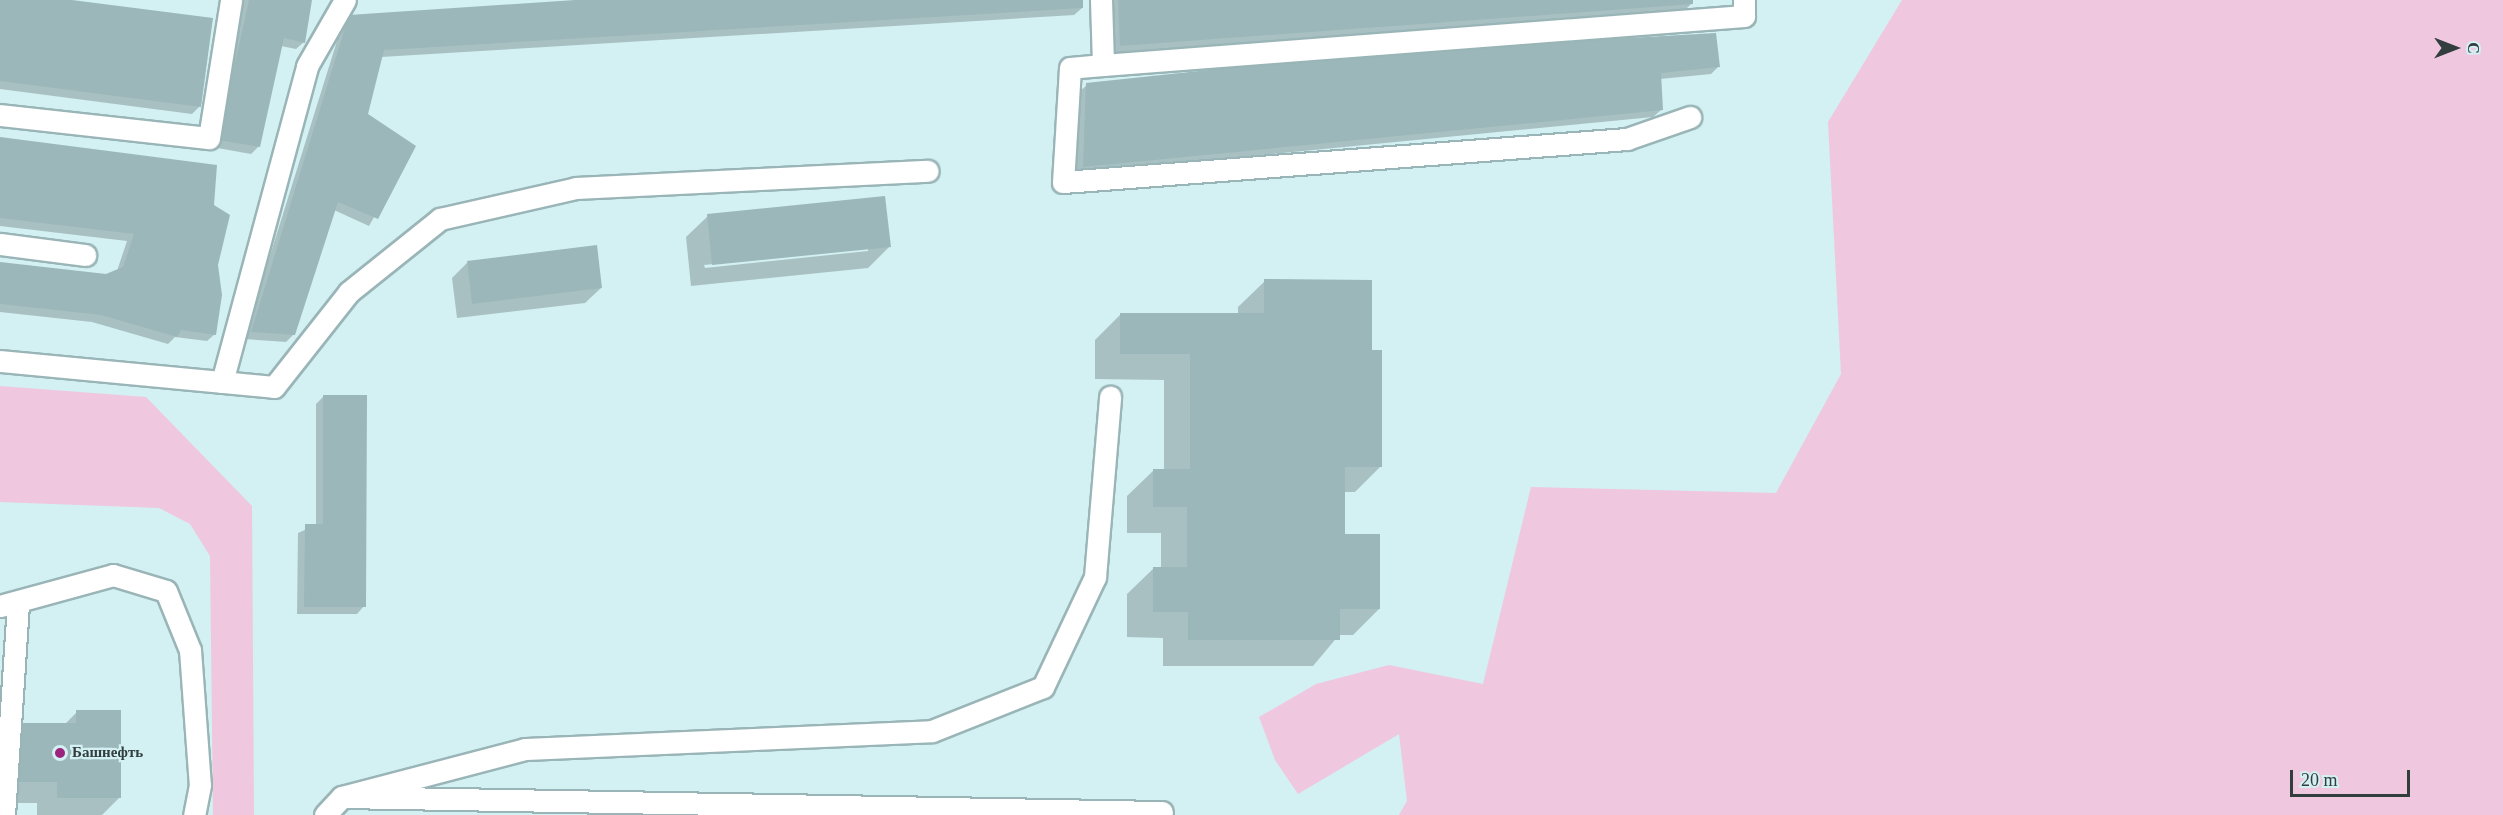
<!DOCTYPE html>
<meta charset="utf-8">
<style>
body{margin:0}
#map{position:relative;width:2503px;height:815px;overflow:hidden;background:#d3f0f2;font-family:"Times New Roman",serif}
div>[style]{position:absolute}
[style*='--x']{left:calc(var(--x)*1px);top:calc(var(--y)*1px);width:calc(var(--w)*1px);rotate:calc(var(--a)*1deg)}
.green>*{inset:0;background:#efc7df}
.shadow>*{inset:0;background:#0003}
.building>*{inset:0;background:#9cb7b9}
.roads{filter:drop-shadow(2px 0 #9ab5b7) drop-shadow(-2px 0 #9ab5b7) drop-shadow(0 2px #9ab5b7) drop-shadow(0 -2px #9ab5b7)}
.lane>*{height:21px;margin:-10.5px;padding:0 10.5px;transform-origin:10.5px;border-radius:10.5px;background:#fff}
.dots>*{width:16px;height:16px;translate:-50% -50%;box-sizing:border-box;border:3px solid #d3f0f2;border-radius:50%}
span{translate:-50% -50%;white-space:nowrap;text-align:center;line-height:1.15;-webkit-text-stroke:4.5px #d3f0f2;paint-order:stroke}
.poi-label{font-size:15px;color:#323d3e;font-weight:700}
.left{translate:0 -50%;text-align:left}
.north{position:absolute;left:2425px;top:18px;width:60px;height:60px;-webkit-text-stroke:4px #d3f0f2;paint-order:stroke;rotate:90deg;font-size:16px;font-weight:700;line-height:24px;text-align:center;color:#323d3e}
.north::after{content:'';display:block;margin:auto;width:21px;height:27px;background:#323d3e;clip-path:polygon(50% 0,100% 100%,50% 72%,0 100%)}
.scale{position:absolute;left:2290px;top:770px;width:120px;height:27px;box-sizing:border-box;border:3px solid #323d3e;border-top:0;padding-left:8px;font-size:18px;line-height:21px;white-space:nowrap;color:#323d3e;-webkit-text-stroke:4px #d3f0f2;paint-order:stroke}
</style>
<div id="map">
<div class="green">
<i style="clip-path:polygon(1902px 0,2503px 0,2503px 815px,1399px 815px,1407px 801px,1399px 734px,1298px 794px,1275px 760px,1259px 717px,1316px 684px,1389px 665px,1483px 684px,1531px 487px,1776px 493px,1841px 374px,1828px 122px)"></i>
<i style="clip-path:polygon(0 386px,146px 397px,252px 506px,254px 815px,213px 815px,210px 556px,190px 524px,159px 508px,0 502px)"></i>
</div>
<div class="shadow">
<i style="clip-path:polygon(0 0,61px 0,200px 106px,192px 114px,0 89px)"></i>
<i style="clip-path:polygon(242px 0,310px 0,304px 42px,296px 49px,281px 46px,259px 146px,251px 154px,212px 147px)"></i>
<i style="clip-path:polygon(597px 0,1081px 0,1082px 8px,1074px 15px,381px 57px,366px 115px,414px 146px,369px 226px,334px 210px,294px 334px,286px 342px,244px 339px,342px 25px,350px 17px)"></i>
<i style="clip-path:polygon(1111px 0,1691px 0,1692px 3px,1684px 11px,1113px 53px)"></i>
<i style="clip-path:polygon(1718px 67px,1711px 74px,1660px 79px,1661px 110px,1653px 117px,1076px 173px,1079px 92px,1087px 85px)"></i>
<i style="clip-path:polygon(0 139px,213px 206px,215px 334px,207px 341px,175px 337px,168px 344px,92px 322px,0 312px,0 264px,106px 275px,117px 271px,127px 241px,0 226px)"></i>
<i style="clip-path:polygon(evenodd,708px 216px,889px 247px,868px 268px,691px 286px,686px 237px,708px 216px,868px 248px,868px 251px,705px 268px,704px 265px,868px 248px)"></i>
<i style="clip-path:polygon(467px 263px,601px 288px,585px 303px,457px 318px,452px 278px)"></i>
<i style="clip-path:polygon(1265px 281px,1371px 351px,1381px 466px,1355px 492px,1343px 492px,1343px 535px,1379px 609px,1353px 635px,1339px 635px,1313px 666px,1163px 666px,1163px 638px,1127px 637px,1127px 594px,1154px 568px,1161px 568px,1161px 533px,1127px 533px,1127px 496px,1154px 470px,1164px 470px,1164px 380px,1095px 379px,1095px 340px,1121px 314px,1238px 314px,1238px 307px)"></i>
<i style="clip-path:polygon(324px 396px,364px 606px,357px 614px,297px 614px,298px 533px,316px 525px,316px 404px)"></i>
<i style="clip-path:polygon(77px 712px,120px 797px,102px 815px,37px 815px,37px 803px,0 803px,0 725px,64px 725px)"></i>
</div>
<div class="building">
<i style="clip-path:polygon(0 0,72px 0,213px 18px,201px 107px,0 81px)"></i>
<i style="clip-path:polygon(249px 0,312px 0,305px 43px,284px 38px,260px 147px,218px 140px)"></i>
<i style="clip-path:polygon(575px 0,1083px 0,1083px 8px,384px 50px,368px 114px,416px 146px,378px 219px,338px 202px,295px 335px,251px 332px,349px 15px)"></i>
<i style="clip-path:polygon(1118px 0,1693px 0,1693px 4px,1120px 46px)"></i>
<i style="clip-path:polygon(1716px 33px,1720px 67px,1661px 73px,1663px 110px,1083px 167px,1086px 83px,1368px 53px)"></i>
<i style="clip-path:polygon(0 137px,217px 165px,214px 205px,230px 215px,218px 265px,222px 295px,216px 335px,181px 330px,177px 337px,101px 315px,0 304px,0 262px,106px 274px,123px 267px,134px 234px,0 218px)"></i>
<i style="clip-path:polygon(885px 196px,891px 247px,712px 265px,707px 214px)"></i>
<i style="clip-path:polygon(597px 245px,602px 288px,472px 304px,467px 261px)"></i>
<i style="clip-path:polygon(1264px 279px,1372px 280px,1372px 350px,1382px 350px,1382px 467px,1345px 467px,1345px 534px,1380px 534px,1380px 609px,1340px 609px,1340px 640px,1188px 640px,1188px 612px,1153px 612px,1153px 567px,1187px 567px,1187px 507px,1153px 507px,1153px 469px,1190px 469px,1190px 354px,1120px 354px,1120px 313px,1264px 313px)"></i>
<i style="clip-path:polygon(323px 395px,367px 395px,366px 607px,304px 607px,305px 524px,323px 524px)"></i>
<i style="clip-path:polygon(76px 710px,121px 710px,121px 798px,57px 798px,57px 782px,0 782px,0 723px,76px 723px)"></i>
</div>
<div class="roads">
<div class="lane">
<i style="--x:1101;--y:0;--w:65;--a:88.2"></i>
<i style="--x:1103;--y:65;--w:643;--a:-4.37"></i>
<i style="--x:1744;--y:16;--w:16;--a:-90"></i>
<i style="--x:1103;--y:65;--w:33;--a:175"></i>
<i style="--x:1070;--y:68;--w:114;--a:93.5"></i>
<i style="--x:1063;--y:182;--w:566;--a:-4.36"></i>
<i style="--x:1627;--y:139;--w:67;--a:-19.2"></i>
<i style="--x:0;--y:115;--w:210;--a:6.3"></i>
<i style="--x:209;--y:138;--w:140;--a:-80.9"></i>
<i style="--x:0;--y:244;--w:86;--a:7.4"></i>
<i style="--x:0;--y:361;--w:275;--a:5.4"></i>
<i style="--x:274;--y:387;--w:121;--a:-51.7"></i>
<i style="--x:349;--y:292;--w:117;--a:-38.7"></i>
<i style="--x:440;--y:219;--w:139;--a:-12.8"></i>
<i style="--x:576;--y:188;--w:352;--a:-2.8"></i>
<i style="--x:222;--y:382;--w:327;--a:-74.9"></i>
<i style="--x:307;--y:66;--w:76;--a:-60.1"></i>
<i style="--x:0;--y:606;--w:117;--a:-15.3"></i>
<i style="--x:113;--y:575;--w:55;--a:16.8"></i>
<i style="--x:166;--y:591;--w:64;--a:67.9"></i>
<i style="--x:190;--y:650;--w:135;--a:85.8"></i>
<i style="--x:200;--y:785;--w:31;--a:101"></i>
<i style="--x:342;--y:797;--w:189;--a:-14.7"></i>
<i style="--x:525;--y:749;--w:407;--a:-2.5"></i>
<i style="--x:932;--y:731;--w:119;--a:-21.6"></i>
<i style="--x:1043;--y:687;--w:122;--a:-64.7"></i>
<i style="--x:1095;--y:577;--w:181;--a:-85.2"></i>
<i style="--x:4;--y:815;--w:213;--a:-86.2"></i>
<i style="--x:325;--y:815;--w:25;--a:-47"></i>
<i style="--x:342;--y:797;--w:820;--a:1.05"></i>
</div>
</div>
<div class="dots">
<i style="left:60px;top:753px;background:#9d247c"></i>
</div>
<div class="poi-label">
<span class="left" style="left:72px;top:753px">Башнефть</span>
</div>
<div class="north">С</div>
<div class="scale">20 m</div>
</div>
